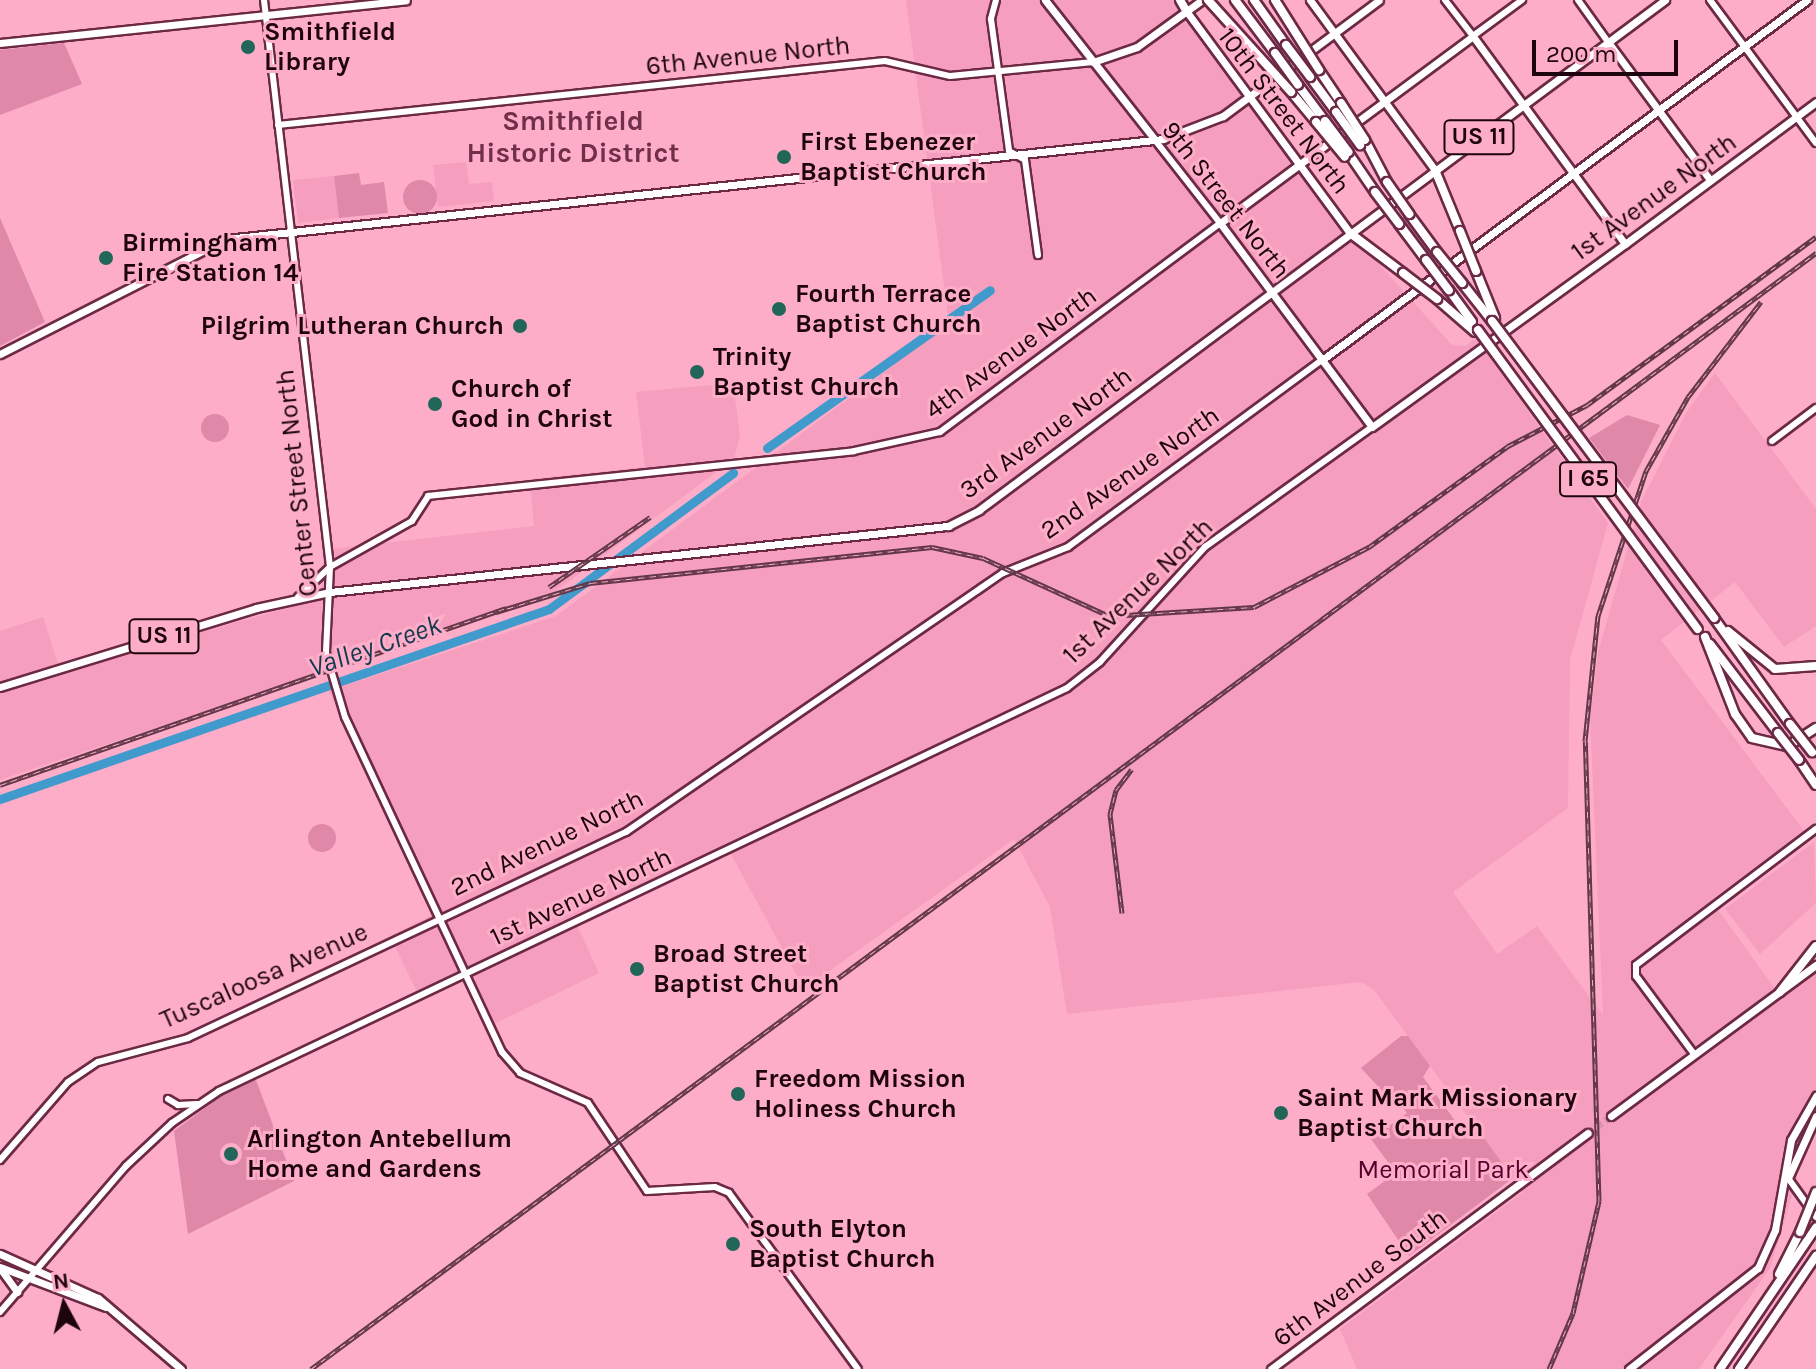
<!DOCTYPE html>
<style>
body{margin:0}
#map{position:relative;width:1816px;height:1369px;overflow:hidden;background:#feadc9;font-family:Karla,sans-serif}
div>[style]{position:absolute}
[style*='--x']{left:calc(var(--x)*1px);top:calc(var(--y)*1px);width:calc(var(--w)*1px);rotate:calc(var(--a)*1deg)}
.built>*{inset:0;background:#f59ebd}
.green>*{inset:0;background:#df88a8}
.round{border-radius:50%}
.river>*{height:9px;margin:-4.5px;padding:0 4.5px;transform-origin:4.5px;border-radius:4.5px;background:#419acc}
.major-tunnel>*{height:7px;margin-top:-3.5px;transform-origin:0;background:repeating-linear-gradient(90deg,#dc94ad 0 7px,transparent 0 10.5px)}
.roads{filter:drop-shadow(2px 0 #6c2944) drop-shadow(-2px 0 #6c2944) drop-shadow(0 2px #6c2944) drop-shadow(0 -2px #6c2944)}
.minor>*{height:6px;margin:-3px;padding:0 3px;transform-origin:3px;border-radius:3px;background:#fff}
.major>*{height:7px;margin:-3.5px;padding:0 3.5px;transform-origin:3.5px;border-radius:3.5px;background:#fff}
.highway>*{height:8px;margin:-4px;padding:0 4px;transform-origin:4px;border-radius:4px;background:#fff}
.rail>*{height:5px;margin-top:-2.5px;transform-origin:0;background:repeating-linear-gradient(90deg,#feadc9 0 6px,#623747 0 12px);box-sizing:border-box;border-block:2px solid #623747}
.bridges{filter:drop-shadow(2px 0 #6c2944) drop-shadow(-2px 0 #6c2944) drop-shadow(0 2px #6c2944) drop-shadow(0 -2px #6c2944)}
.highway-bridge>*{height:8px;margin:-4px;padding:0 4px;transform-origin:4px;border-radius:4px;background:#fff}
.dots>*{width:22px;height:22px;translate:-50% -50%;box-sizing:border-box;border:4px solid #feadc9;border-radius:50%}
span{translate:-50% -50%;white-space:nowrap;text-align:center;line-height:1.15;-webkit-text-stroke:6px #feadc9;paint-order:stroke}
.shield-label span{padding:2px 6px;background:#feadc9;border:2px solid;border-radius:6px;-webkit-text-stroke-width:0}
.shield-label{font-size:24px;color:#1e040e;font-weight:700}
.poi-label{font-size:26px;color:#1e040e;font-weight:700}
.left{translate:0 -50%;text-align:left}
.right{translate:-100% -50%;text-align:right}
.street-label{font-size:26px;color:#1e040e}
.park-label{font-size:26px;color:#52022c}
.neighbourhood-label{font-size:28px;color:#722f4a;font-weight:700}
.water-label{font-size:28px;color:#13394f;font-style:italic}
.north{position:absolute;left:24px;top:1265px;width:80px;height:80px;-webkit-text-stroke:6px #feadc9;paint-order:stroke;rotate:353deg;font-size:22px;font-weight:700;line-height:32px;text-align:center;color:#1e040e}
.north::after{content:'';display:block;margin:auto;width:28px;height:36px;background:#1e040e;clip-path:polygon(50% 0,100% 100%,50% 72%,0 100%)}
.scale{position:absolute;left:1532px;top:40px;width:146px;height:36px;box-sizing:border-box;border:4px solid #1e040e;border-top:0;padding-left:10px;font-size:24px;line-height:28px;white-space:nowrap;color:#1e040e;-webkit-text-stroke:6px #feadc9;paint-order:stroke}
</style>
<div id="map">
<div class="built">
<i style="clip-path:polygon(906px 0,1172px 0,1377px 262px,1452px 345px,1465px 346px,1476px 338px,1608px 523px,1570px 660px,1568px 808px,1453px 892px,1497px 954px,1537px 926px,1603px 1015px,1590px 719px,1598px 652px,1641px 502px,1686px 413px,1715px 373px,1816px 509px,1816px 626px,1784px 647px,1735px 582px,1661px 640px,1804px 831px,1711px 900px,1780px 996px,1816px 969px,1816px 1109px,1798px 1144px,1797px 1180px,1770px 1268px,1699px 1369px,1357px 1369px,1340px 1329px,1523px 1192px,1374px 990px,1361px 982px,1067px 1014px,1050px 907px,1014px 839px,804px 989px,731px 854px,578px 927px,599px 973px,494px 1024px,472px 976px,421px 1000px,390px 936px,432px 915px,329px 691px,556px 616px,949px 324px)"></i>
<i style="clip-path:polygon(466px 162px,469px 184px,492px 182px,494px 201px,438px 207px,433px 165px)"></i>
<i style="clip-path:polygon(334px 176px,339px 218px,298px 223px,293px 180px)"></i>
<i style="clip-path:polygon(733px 383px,740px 436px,734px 459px,549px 596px,0 780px,0 631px,43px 617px,61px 673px,318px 599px,331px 549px,534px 526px,530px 479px,645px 467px,636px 392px)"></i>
<i style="clip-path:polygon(1814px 842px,1816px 903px,1760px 954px,1725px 909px)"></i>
</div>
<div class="green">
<i style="clip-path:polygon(64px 43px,82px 84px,0 115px,0 50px)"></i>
<i style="clip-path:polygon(359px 173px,361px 185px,384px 182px,388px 213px,339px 218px,334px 176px)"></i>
<i class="round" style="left:403px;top:180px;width:34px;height:34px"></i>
<i style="clip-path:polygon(0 218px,45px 322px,0 346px)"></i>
<i class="round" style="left:201px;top:414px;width:28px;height:28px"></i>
<i style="clip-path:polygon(1627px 415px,1660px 425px,1628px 489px,1589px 438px)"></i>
<i class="round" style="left:308px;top:824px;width:28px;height:28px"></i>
<i style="clip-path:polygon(1401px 1036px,1408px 1036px,1430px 1066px,1423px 1077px,1459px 1126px,1473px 1123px,1513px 1178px,1409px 1256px,1367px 1194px,1396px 1173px,1371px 1139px,1407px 1113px,1394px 1097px,1385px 1103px,1385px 1094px,1361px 1068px)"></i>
<i style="clip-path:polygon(256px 1080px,294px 1181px,188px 1234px,174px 1131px,224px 1094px)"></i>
</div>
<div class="river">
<i style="--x:767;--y:448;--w:273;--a:-35.3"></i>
<i style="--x:0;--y:799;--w:581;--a:-19.09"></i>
<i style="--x:549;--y:609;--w:229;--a:-36.5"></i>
</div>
<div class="major-tunnel">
<i style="--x:1588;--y:1133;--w:29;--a:-36"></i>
</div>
<div class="roads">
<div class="minor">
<i style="--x:264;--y:0;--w:571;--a:83.36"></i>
<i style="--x:330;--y:567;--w:86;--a:92.7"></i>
<i style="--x:326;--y:653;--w:67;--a:73.5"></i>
<i style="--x:345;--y:717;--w:370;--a:64.9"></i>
<i style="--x:502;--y:1052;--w:28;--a:49"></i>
<i style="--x:520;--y:1073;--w:74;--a:23.8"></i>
<i style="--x:588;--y:1103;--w:106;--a:56.2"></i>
<i style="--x:647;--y:1191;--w:68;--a:-3.4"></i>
<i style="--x:715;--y:1187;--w:15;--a:23"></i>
<i style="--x:729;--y:1193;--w:218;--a:53.8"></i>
<i style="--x:996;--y:0;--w:20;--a:105"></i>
<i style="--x:991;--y:19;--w:133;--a:82.2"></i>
<i style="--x:1009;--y:151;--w:18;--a:29"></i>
<i style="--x:1025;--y:160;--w:96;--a:82.2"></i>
<i style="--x:1445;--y:0;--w:46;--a:52.1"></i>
<i style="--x:1473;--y:36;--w:61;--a:-36.3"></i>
<i style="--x:1578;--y:0;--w:52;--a:54.5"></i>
<i style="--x:1710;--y:0;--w:178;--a:53.5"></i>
<i style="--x:278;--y:125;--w:610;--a:-6.02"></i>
<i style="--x:885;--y:61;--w:67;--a:13"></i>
<i style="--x:950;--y:76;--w:144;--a:-5.6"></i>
<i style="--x:1772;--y:441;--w:55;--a:-36.9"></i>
<i style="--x:298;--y:597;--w:44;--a:-43.2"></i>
<i style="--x:330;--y:567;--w:94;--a:-29.3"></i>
<i style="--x:412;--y:521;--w:30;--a:-57"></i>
<i style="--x:428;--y:496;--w:428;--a:-6"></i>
<i style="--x:854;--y:451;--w:88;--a:-12.5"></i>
<i style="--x:940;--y:432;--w:349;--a:-36.7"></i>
<i style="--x:1220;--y:223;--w:105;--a:-128.1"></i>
<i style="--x:1694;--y:1054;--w:97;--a:-126.6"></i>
<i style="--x:1636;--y:976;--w:11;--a:-90"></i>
<i style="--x:1636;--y:965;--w:226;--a:-37.1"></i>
<i style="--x:168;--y:1099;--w:12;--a:31"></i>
<i style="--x:178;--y:1105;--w:19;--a:-3"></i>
<i style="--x:0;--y:1160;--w:103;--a:-48.9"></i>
<i style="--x:68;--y:1082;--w:36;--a:-34"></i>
<i style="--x:98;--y:1062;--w:93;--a:-14.9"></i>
<i style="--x:188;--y:1038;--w:484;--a:-25.2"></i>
<i style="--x:626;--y:832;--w:457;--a:-34.5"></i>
<i style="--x:1003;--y:573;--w:70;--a:-21.8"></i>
<i style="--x:1068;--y:547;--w:315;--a:-36.4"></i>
<i style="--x:1788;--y:1178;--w:48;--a:54.3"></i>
<i style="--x:0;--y:1312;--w:193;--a:-49.2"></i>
<i style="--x:126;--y:1166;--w:63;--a:-43.1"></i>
<i style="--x:172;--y:1123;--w:57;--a:-34.2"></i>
<i style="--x:219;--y:1091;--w:939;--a:-25.42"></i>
<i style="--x:1067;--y:688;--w:42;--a:-38.2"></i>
<i style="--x:1100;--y:662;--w:156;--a:-47.6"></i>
<i style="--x:1205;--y:547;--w:206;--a:-35.7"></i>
</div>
<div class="major">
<i style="--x:1045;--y:0;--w:178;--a:51.8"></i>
<i style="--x:1310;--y:0;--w:211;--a:53.7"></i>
<i style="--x:1187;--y:12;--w:275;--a:53.6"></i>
<i style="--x:1608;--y:42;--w:172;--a:53.5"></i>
<i style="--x:0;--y:43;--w:408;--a:-6"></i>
<i style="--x:1093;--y:62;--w:46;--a:-18.8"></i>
<i style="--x:1137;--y:47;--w:80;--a:-35.9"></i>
<i style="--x:1625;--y:244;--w:258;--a:-126.2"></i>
<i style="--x:1473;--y:36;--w:315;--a:143.5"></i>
<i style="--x:1220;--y:223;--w:254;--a:53.3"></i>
<i style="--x:1372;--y:427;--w:312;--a:-35.9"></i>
<i style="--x:1625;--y:244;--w:238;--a:-36.6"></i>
<i style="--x:0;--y:354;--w:254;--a:-27"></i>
<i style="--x:226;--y:239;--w:942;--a:-6.09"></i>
<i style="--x:1163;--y:139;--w:64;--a:-21"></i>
<i style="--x:1223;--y:116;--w:194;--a:-36.6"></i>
<i style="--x:1322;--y:360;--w:604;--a:-36.59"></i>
<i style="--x:0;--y:687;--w:268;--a:-17.1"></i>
<i style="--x:256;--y:608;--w:76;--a:-12.2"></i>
<i style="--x:330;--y:592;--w:622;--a:-6.1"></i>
<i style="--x:948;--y:526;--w:35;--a:-27"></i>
<i style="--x:979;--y:510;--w:855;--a:-36.63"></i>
<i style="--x:1611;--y:1116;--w:255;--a:-36.4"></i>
<i style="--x:1788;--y:1178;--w:68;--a:-65.7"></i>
<i style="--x:0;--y:1254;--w:107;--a:24.2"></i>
<i style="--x:98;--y:1298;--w:109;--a:40.5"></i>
<i style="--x:0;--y:1267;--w:113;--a:20.7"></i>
<i style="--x:2;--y:1271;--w:26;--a:54"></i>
<i style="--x:1271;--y:1369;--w:395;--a:-36.7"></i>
<i style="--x:1629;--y:1369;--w:164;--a:-38.1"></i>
<i style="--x:1758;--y:1268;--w:42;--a:-65.9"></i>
<i style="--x:1775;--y:1230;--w:91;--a:-79.9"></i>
<i style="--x:1791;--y:1140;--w:51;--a:-60.4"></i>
</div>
<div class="highway">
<i style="--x:1180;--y:0;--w:14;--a:60"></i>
<i style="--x:1235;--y:0;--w:66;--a:53"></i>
<i style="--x:1254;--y:0;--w:55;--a:54.6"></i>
<i style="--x:1319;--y:70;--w:40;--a:56"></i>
<i style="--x:1310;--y:77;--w:44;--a:53.4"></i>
<i style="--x:1298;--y:85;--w:45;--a:53.1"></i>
<i style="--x:1291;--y:92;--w:39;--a:50"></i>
<i style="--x:1365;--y:140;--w:47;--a:62.4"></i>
<i style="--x:1349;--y:154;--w:46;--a:55.6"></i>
<i style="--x:1435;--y:170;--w:66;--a:67.7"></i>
<i style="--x:1409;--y:214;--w:47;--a:53.6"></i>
<i style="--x:1399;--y:224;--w:45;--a:53.1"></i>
<i style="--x:1350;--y:233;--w:66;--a:37"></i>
<i style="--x:1476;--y:271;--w:51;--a:68"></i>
<i style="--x:1462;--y:283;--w:48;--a:51.7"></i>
<i style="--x:1449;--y:290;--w:39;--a:54"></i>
<i style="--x:1437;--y:299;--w:50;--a:41"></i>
<i style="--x:1714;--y:618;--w:130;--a:54.4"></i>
<i style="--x:1728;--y:631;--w:60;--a:39"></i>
<i style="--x:1775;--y:669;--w:41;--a:-4.2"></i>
<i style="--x:1705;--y:637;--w:83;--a:68.7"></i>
<i style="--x:1735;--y:714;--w:29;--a:55"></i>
<i style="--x:1752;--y:738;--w:37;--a:13"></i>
<i style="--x:1788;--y:746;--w:33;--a:-33"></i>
<i style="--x:1710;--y:644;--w:112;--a:52.6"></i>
<i style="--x:1799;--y:760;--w:30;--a:56"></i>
<i style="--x:1780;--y:992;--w:58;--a:-52"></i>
<i style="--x:1779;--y:1274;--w:47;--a:-63.4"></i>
<i style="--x:1720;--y:1369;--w:171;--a:-55.8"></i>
<i style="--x:1739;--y:1369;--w:137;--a:-55.7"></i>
</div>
</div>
<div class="rail">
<i style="--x:549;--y:587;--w:123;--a:-34.7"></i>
<i style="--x:496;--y:612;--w:98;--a:-17.1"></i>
<i style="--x:590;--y:583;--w:344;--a:-6"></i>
<i style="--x:932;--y:547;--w:52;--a:12.2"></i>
<i style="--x:983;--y:558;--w:139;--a:24.7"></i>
<i style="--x:1109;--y:616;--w:145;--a:-3.6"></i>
<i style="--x:1254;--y:607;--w:130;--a:-27.6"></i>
<i style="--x:1369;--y:547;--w:172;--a:-36"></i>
<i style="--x:1508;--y:446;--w:89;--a:-27.4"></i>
<i style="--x:1587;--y:405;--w:284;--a:-36.3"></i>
<i style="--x:0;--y:785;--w:536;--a:-19.28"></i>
<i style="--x:1122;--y:913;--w:100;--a:-96.9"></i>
<i style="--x:1110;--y:814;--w:25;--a:-76"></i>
<i style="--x:1116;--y:790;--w:26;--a:-53"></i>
<i style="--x:311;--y:1369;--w:1874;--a:-36.56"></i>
<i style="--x:1549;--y:1369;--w:61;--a:-66.8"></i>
<i style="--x:1573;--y:1313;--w:115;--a:-76.9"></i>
<i style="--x:1599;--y:1201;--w:460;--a:-91.7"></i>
<i style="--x:1585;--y:741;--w:126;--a:-84.1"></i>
<i style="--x:1598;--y:616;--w:153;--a:-71.7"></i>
<i style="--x:1646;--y:471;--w:85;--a:-60.4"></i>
<i style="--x:1688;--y:397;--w:120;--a:-52.5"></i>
</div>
<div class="bridges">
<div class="highway-bridge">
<i style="--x:1208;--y:0;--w:124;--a:47.9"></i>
<i style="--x:1275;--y:0;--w:83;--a:57.8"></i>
<i style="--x:1286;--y:45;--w:40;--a:53"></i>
<i style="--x:1275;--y:53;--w:39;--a:54"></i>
<i style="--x:1341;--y:103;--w:44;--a:57"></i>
<i style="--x:1336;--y:112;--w:41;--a:54"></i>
<i style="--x:1325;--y:121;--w:39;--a:53"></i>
<i style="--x:1316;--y:122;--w:45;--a:50.4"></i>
<i style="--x:1387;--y:182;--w:39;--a:55"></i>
<i style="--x:1375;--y:192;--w:40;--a:53"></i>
<i style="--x:1460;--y:231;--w:43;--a:68.2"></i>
<i style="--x:1437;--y:252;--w:40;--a:51"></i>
<i style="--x:1426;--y:260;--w:38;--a:53"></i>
<i style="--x:1403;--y:273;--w:43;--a:37.4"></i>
<i style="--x:1492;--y:321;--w:371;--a:53.2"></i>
<i style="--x:1478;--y:330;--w:371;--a:53.7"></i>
<i style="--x:1790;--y:724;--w:36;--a:52"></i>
<i style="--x:1778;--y:733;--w:34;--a:52"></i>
<i style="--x:1800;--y:1232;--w:43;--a:-68.2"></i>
</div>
</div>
<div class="dots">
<i style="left:248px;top:47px;background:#216658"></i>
<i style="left:784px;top:157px;background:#216658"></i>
<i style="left:106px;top:258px;background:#216658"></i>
<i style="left:779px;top:309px;background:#216658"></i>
<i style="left:520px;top:326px;background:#216658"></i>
<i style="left:697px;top:372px;background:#216658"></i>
<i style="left:435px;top:404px;background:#216658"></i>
<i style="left:637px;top:969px;background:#216658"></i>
<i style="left:738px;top:1094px;background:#216658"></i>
<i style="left:1281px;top:1113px;background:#216658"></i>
<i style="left:231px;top:1154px;background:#216658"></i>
<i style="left:733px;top:1244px;background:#216658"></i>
</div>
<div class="shield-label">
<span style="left:1479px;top:137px">US 11</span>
<span style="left:1588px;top:479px">I 65</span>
<span style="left:164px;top:636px">US 11</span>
</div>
<div class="poi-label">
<span class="left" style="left:264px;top:47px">Smithfield<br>Library</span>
<span class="left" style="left:800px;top:157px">First Ebenezer<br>Baptist Church</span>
<span class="left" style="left:122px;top:258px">Birmingham<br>Fire Station 14</span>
<span class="left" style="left:795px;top:309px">Fourth Terrace<br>Baptist Church</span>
<span class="right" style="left:504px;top:326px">Pilgrim Lutheran Church</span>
<span class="left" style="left:713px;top:372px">Trinity<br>Baptist Church</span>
<span class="left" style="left:451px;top:404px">Church of<br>God in Christ</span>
<span class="left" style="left:653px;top:969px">Broad Street<br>Baptist Church</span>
<span class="left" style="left:754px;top:1094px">Freedom Mission<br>Holiness Church</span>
<span class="left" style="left:1297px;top:1113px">Saint Mark Missionary<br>Baptist Church</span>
<span class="left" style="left:247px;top:1154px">Arlington Antebellum<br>Home and Gardens</span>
<span class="left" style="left:749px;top:1244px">South Elyton<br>Baptist Church</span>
</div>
<div class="street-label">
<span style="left:748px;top:56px;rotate:-6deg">6th Avenue North</span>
<span style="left:1284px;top:111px;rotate:53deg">10th Street North</span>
<span style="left:1654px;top:197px;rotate:-36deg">1st Avenue North</span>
<span style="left:1226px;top:200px;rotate:52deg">9th Street North</span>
<span style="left:1011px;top:353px;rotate:-36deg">4th Avenue North</span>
<span style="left:1046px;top:433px;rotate:-36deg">3rd Avenue North</span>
<span style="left:1130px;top:473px;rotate:-35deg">2nd Avenue North</span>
<span style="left:297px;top:483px;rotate:-96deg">Center Street North</span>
<span style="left:1138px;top:591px;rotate:-44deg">1st Avenue North</span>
<span style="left:547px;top:843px;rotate:-26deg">2nd Avenue North</span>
<span style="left:581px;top:897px;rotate:-25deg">1st Avenue North</span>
<span style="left:264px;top:976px;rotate:-24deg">Tuscaloosa Avenue</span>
<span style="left:1360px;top:1278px;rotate:-37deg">6th Avenue South</span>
</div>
<div class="park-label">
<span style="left:1443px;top:1170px">Memorial Park</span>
</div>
<div class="neighbourhood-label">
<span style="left:573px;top:137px">Smithfield<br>Historic District</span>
</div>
<div class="water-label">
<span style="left:375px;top:646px;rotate:-19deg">Valley Creek</span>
</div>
<div class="north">N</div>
<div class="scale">200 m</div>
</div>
